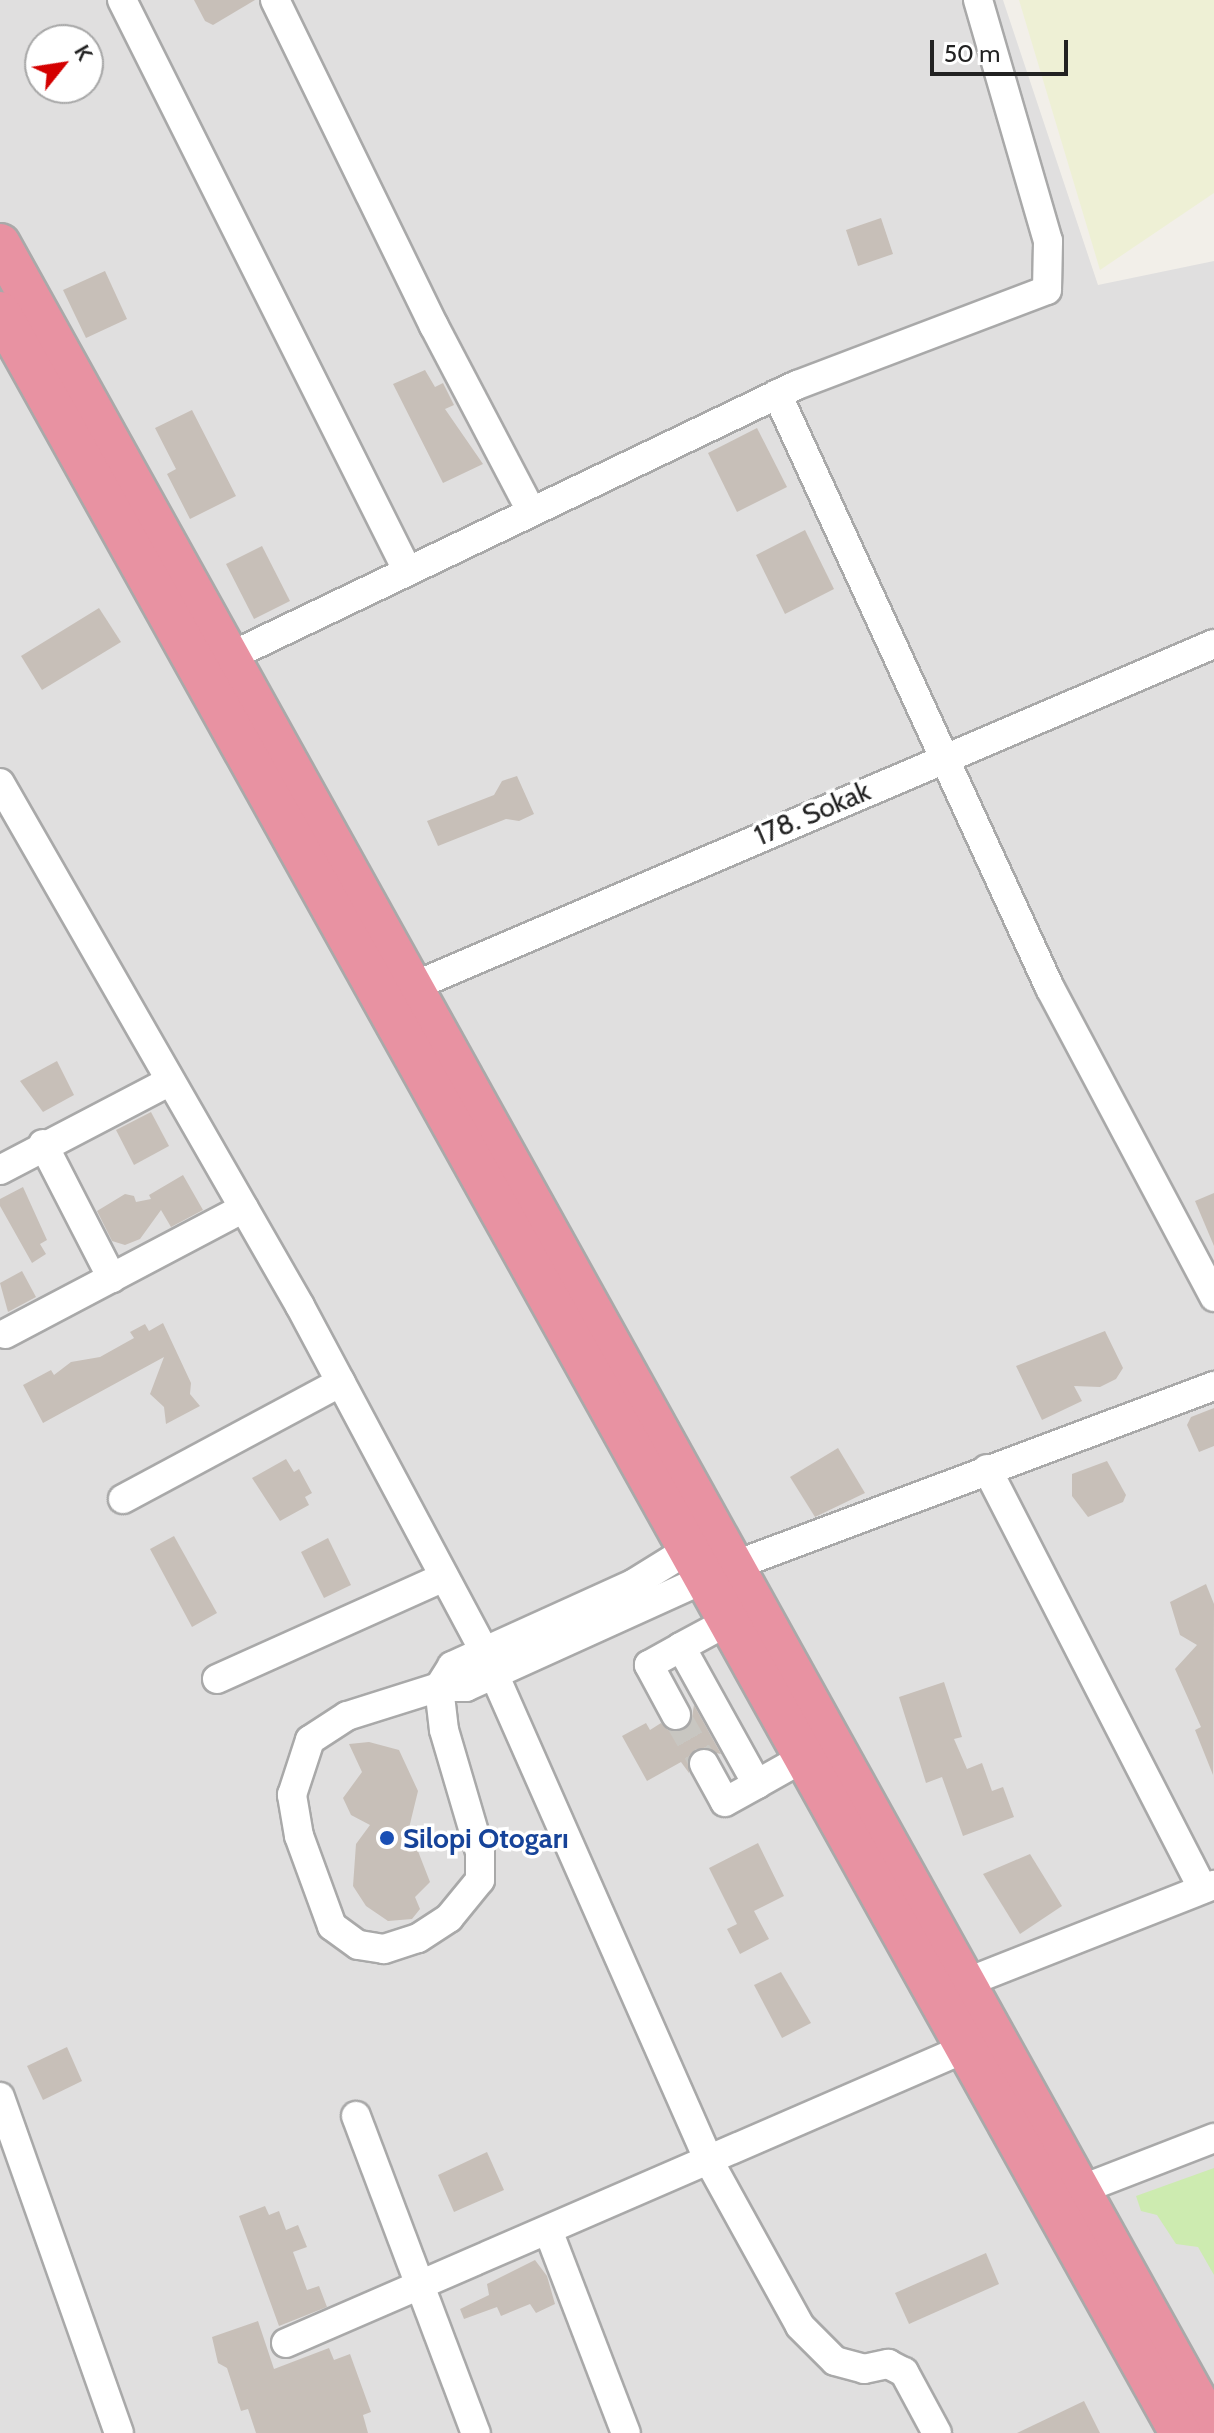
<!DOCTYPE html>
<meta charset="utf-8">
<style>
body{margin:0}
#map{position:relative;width:1214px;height:2433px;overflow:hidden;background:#f2efe9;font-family:Cabin,sans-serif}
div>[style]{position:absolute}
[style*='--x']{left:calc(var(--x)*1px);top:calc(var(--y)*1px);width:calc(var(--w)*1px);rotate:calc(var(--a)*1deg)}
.residential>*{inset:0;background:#e0dfdf}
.farmland>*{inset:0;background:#eef0d5}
.grass>*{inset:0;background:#cdebb0}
.building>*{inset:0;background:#c7bfb8}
.minor-tunnel>*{height:28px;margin-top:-14px;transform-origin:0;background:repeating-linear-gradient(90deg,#c8c6c1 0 28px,transparent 0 42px)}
.roads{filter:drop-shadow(2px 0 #a9a9a9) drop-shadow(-2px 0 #a9a9a9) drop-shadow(0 2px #a9a9a9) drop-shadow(0 -2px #a9a9a9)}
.minor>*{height:28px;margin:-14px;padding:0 14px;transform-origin:14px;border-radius:14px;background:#fff}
.highway>*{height:40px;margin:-20px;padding:0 20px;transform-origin:20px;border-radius:20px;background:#e892a2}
.dots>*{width:22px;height:22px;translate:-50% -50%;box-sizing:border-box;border:4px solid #fff;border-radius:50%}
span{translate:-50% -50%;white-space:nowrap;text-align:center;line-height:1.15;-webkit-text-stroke:7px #fff;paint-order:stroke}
.street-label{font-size:28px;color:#222}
.transit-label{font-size:28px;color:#164399;font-weight:700}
.left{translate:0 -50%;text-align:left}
.north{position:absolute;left:24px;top:24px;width:80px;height:80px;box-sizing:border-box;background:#fff;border:2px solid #a7a7a7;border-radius:50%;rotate:60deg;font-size:22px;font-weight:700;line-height:32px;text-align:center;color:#222}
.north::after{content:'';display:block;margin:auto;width:28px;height:36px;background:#d40000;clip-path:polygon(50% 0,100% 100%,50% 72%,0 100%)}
.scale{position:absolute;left:930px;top:40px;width:138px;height:36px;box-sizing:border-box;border:4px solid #222;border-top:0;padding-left:10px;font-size:24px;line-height:28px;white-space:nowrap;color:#222;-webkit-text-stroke:6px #fff;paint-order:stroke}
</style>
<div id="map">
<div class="residential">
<i style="clip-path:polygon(evenodd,0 0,1003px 0,1098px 285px,1214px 261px,1214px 2433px,0 2433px,0 0,40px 40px,88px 40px,88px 88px,40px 88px,40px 40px)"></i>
</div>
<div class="farmland">
<i style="clip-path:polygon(1019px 0,1214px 0,1214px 193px,1100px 270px)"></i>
</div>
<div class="grass">
<i style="clip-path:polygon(1214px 2168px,1214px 2275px,1198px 2247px,1176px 2244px,1157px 2215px,1141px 2211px,1136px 2196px)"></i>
</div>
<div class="building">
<i style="clip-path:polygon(194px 0,255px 0,213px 25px,205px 21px)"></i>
<i style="clip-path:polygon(881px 218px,893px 254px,858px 266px,846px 230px)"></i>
<i style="clip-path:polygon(105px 271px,127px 319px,86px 338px,63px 290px)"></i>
<i style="clip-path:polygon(425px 370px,435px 387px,443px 383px,454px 405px,445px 409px,483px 464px,443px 483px,393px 384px)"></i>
<i style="clip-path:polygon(192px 410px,236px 496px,190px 519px,167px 474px,176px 469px,155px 428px)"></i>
<i style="clip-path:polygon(757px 428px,787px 487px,737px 512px,708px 453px)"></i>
<i style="clip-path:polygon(805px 530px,834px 589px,785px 614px,756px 555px)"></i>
<i style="clip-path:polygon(262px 546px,290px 601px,254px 619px,226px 564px)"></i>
<i style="clip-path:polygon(99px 608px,121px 642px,42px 690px,21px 656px)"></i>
<i style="clip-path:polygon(517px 776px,534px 814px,519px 821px,506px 819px,438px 846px,427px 821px,494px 795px,502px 781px)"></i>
<i style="clip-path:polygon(57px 1061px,74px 1095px,43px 1112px,20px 1081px)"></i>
<i style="clip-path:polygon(151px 1112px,169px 1146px,134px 1165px,116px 1130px)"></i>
<i style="clip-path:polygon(183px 1175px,203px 1210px,171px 1227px,161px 1210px,140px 1239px,125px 1245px,112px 1241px,97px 1211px,125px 1194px,134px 1196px,136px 1202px,151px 1199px,149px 1195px)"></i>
<i style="clip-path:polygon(23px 1187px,47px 1240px,40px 1244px,46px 1254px,32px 1263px,0 1206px,0 1199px)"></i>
<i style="clip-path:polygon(1214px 1193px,1214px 1246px,1195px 1201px)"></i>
<i style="clip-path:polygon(22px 1271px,36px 1297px,8px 1312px,0 1283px)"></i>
<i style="clip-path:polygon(163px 1323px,191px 1383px,190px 1394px,200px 1406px,166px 1424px,164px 1407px,150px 1394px,164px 1357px,43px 1423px,23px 1385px,51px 1370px,54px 1375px,71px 1362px,100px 1357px,134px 1338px,130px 1332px,145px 1324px,149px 1331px)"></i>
<i style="clip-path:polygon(1105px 1331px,1123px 1368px,1116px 1379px,1100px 1387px,1074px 1386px,1082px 1401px,1042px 1420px,1016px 1366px)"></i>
<i style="clip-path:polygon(1214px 1408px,1214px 1446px,1199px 1452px,1187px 1425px,1191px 1417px)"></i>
<i style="clip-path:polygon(838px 1448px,865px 1493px,815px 1517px,790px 1477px)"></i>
<i style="clip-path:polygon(286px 1459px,294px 1472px,299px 1469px,312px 1493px,305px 1497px,309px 1505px,280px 1521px,252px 1478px)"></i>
<i style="clip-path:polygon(1107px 1461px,1126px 1495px,1123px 1502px,1088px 1517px,1072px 1496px,1072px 1474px)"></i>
<i style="clip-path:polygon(174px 1536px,217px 1613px,192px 1627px,150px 1549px)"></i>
<i style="clip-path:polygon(328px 1538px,351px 1585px,324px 1598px,301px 1552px)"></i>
<i style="clip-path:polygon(1206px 1584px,1214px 1604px,1213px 1775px,1195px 1730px,1201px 1727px,1175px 1669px,1197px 1645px,1180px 1635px,1170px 1602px)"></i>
<i style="clip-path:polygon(944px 1682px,962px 1737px,954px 1739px,967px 1769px,982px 1763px,992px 1791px,1003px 1787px,1014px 1817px,963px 1836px,942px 1777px,926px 1783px,899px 1697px)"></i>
<i style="clip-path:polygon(694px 1705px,721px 1754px,696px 1749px,689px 1756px,689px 1773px,681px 1762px,647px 1781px,622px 1736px,646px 1723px,650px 1730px,661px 1723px,668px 1730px,683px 1730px,691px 1723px)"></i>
<i style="clip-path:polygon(369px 1742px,399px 1750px,418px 1791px,409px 1828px,430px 1882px,415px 1897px,420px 1909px,412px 1919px,388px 1921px,366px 1906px,353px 1886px,356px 1844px,370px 1825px,351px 1815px,343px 1798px,362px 1772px,349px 1744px)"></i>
<i style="clip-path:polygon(758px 1843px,784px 1896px,754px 1911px,769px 1939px,740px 1954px,727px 1929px,737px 1924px,709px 1868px)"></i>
<i style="clip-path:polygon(1030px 1854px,1062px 1906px,1020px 1934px,983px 1874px)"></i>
<i style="clip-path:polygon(781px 1972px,811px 2023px,782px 2038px,754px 1985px)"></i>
<i style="clip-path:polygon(67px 2047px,82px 2081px,43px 2100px,27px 2066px)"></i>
<i style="clip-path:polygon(487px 2152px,504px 2190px,454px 2212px,438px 2175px)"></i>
<i style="clip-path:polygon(265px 2206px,269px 2215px,279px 2211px,286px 2230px,298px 2225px,307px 2247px,293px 2252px,307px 2290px,319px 2286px,327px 2307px,279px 2326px,239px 2216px)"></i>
<i style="clip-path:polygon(986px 2253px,999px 2284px,909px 2324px,895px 2293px)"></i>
<i style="clip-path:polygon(535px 2260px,547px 2276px,555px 2304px,536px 2313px,530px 2304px,501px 2316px,497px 2307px,464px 2319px,460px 2309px,489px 2295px,487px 2284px)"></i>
<i style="clip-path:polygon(258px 2321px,274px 2369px,329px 2348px,334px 2360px,350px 2354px,371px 2412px,363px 2415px,368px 2433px,256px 2433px,248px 2409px,241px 2411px,227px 2368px,218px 2363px,212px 2337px)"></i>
<i style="clip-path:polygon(1084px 2401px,1100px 2433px,1017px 2433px)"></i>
</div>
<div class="minor-tunnel">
<i style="--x:676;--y:1715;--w:56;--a:60.3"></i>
</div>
<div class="roads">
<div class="minor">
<i style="--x:122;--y:0;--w:637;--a:63.43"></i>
<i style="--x:275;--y:0;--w:363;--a:64"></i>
<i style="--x:434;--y:326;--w:209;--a:62.3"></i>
<i style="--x:777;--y:394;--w:654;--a:65.32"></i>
<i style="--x:1050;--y:988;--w:350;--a:62"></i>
<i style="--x:229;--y:657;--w:630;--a:-25.59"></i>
<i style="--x:797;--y:385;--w:267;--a:-20.8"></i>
<i style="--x:1047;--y:290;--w:49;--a:-88.8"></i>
<i style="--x:1048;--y:241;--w:251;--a:-106.2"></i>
<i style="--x:0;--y:783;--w:603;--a:60.16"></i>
<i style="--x:300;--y:1306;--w:392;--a:61.9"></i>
<i style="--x:412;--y:987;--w:872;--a:-23.16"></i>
<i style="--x:43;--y:1144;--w:151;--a:62.8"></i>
<i style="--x:0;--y:1170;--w:190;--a:-27.6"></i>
<i style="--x:5;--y:1334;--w:270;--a:-27.8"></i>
<i style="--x:987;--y:1469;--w:472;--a:62.8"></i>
<i style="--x:123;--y:1499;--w:247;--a:-28.2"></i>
<i style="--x:729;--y:1621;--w:55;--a:151.6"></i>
<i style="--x:681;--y:1647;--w:157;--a:61"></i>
<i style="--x:757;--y:1784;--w:55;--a:-29.4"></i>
<i style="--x:494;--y:1674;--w:532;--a:66.18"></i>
<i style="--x:709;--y:2161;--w:188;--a:61.1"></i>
<i style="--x:800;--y:2326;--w:49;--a:45"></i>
<i style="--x:835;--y:2361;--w:30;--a:15"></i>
<i style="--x:864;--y:2369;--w:25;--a:-12"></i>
<i style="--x:888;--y:2364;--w:18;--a:27"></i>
<i style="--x:904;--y:2372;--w:69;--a:61.6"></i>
<i style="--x:217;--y:1679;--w:249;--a:-24.2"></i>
<i style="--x:439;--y:1687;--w:27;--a:0"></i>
<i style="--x:466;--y:1687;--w:293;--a:-24.4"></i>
<i style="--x:733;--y:1566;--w:514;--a:-20.52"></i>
<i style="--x:439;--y:1687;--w:43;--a:83.4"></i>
<i style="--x:444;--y:1730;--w:127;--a:73.6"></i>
<i style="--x:480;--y:1852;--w:28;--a:90"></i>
<i style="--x:480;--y:1880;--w:49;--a:129.2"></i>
<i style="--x:449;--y:1918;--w:37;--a:147"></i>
<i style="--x:418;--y:1938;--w:36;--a:162"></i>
<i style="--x:384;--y:1949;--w:26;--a:-171"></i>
<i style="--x:358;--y:1945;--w:32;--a:-144"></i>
<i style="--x:332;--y:1926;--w:96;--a:-110.1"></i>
<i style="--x:299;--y:1836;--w:42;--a:-99.7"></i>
<i style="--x:292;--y:1795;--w:58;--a:-71.9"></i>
<i style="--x:310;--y:1740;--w:44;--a:-33"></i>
<i style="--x:347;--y:1716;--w:96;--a:-17.5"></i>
<i style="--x:439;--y:1687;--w:25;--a:-58"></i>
<i style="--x:452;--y:1666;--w:199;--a:-24.4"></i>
<i style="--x:633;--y:1584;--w:84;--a:-31.8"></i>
<i style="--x:676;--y:1715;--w:57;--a:-118.4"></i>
<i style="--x:649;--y:1665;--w:37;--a:-29"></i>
<i style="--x:704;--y:1764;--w:43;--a:61.1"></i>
<i style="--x:725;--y:1802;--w:37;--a:-29"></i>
<i style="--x:965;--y:1983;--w:268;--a:-21.5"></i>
<i style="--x:0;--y:2097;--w:356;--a:70.5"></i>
<i style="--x:356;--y:2116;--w:339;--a:69.3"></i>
<i style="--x:1080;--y:2190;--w:144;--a:-21.2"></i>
<i style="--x:548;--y:2230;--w:217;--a:69"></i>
<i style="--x:286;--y:2343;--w:741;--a:-23.45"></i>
</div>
<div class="highway">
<i style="--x:0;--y:244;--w:2501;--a:60.97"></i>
<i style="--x:0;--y:312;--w:2427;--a:60.91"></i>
</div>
</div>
<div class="dots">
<i style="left:387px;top:1838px;background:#1a4fb4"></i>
</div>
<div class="street-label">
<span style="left:812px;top:813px;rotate:-23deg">178. Sokak</span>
</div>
<div class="transit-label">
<span class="left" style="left:403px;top:1838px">Silopi Otogarı</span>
</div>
<div class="north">K</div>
<div class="scale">50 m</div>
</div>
